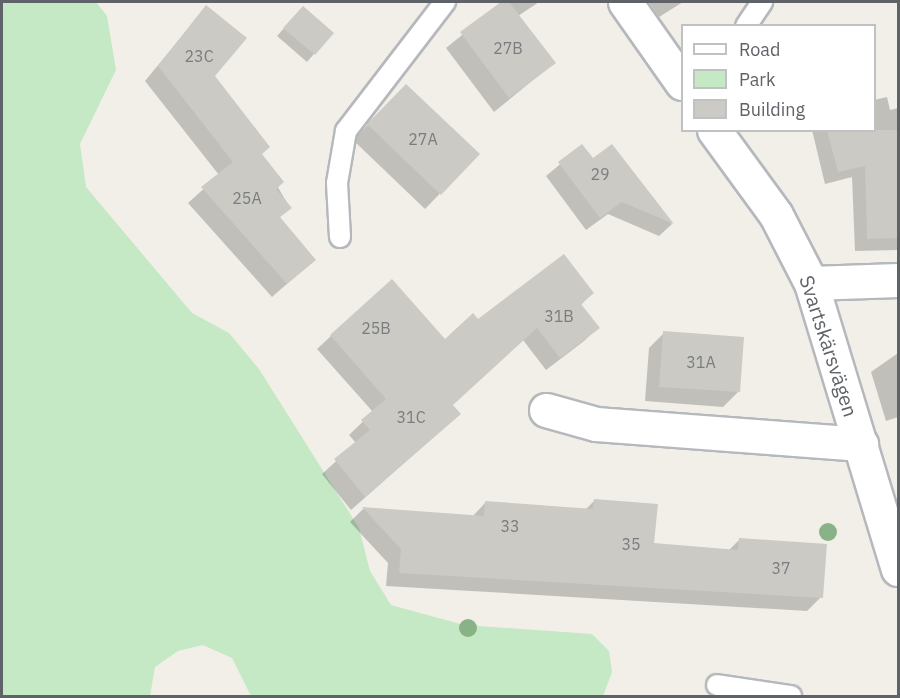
<!DOCTYPE html>
<meta charset="utf-8">
<style>
body{margin:0}
#map{position:relative;width:900px;height:698px;overflow:hidden;background:#f1efe8;font-family:"IBM Plex Sans",sans-serif}
div>[style]{position:absolute}
[style*='--x']{left:calc(var(--x)*1px);top:calc(var(--y)*1px);width:calc(var(--w)*1px);rotate:calc(var(--a)*1deg)}
.green>*{inset:0;background:#c5e8c5}
.shadow>*{inset:0;background:#0003}
.building>*{inset:0;background:#cccac5}
.roads{filter:drop-shadow(2px 0 #b5b8bc) drop-shadow(-2px 0 #b5b8bc) drop-shadow(0 2px #b5b8bc) drop-shadow(0 -2px #b5b8bc)}
.lane>*{height:20px;margin:-10px;padding:0 10px;transform-origin:10px;border-radius:10px;background:#fff}
.street>*{height:33px;margin:-16.5px;padding:0 16.5px;transform-origin:16.5px;border-radius:16.5px;background:#fff}
.trees>*{width:18px;height:18px;margin:-9px;border-radius:50%;background:#89b387}
span{translate:-50% -50%;white-space:nowrap;text-align:center;line-height:1.15;-webkit-text-stroke:5px #fff;paint-order:stroke}
.number-label{font-size:16px;color:#7a7d7f}
.number-label span{-webkit-text-stroke-width:0}
.street-label{font-size:20px;color:#5f6368}
.frame{position:absolute;inset:0;border:3px solid #5f6368;pointer-events:none}
.legend{position:absolute;left:681px;top:24px;width:195px;height:108px;box-sizing:border-box;background:#fff;border:2px solid #bfc1c3;margin:0;padding:8px 10px;list-style:none;font-size:18px;color:#5f6368}
.legend li{display:flex;align-items:center;gap:12px;height:30px}
.legend b{width:30px;border:2px solid #bfc1c3}
</style>
<div id="map">
<div class="green">
<i style="clip-path:polygon(2px 2px,96px 2px,107px 16px,116px 70px,80px 144px,86px 187px,192px 313px,229px 333px,259px 369px,359px 528px,370px 571px,391px 605px,464px 625px,592px 634px,609px 651px,612px 672px,603px 696px,251px 696px,232px 658px,203px 645px,178px 651px,155px 667px,150px 696px,2px 696px)"></i>
</div>
<div class="shadow">
<i style="clip-path:polygon(503px 2px,539px 2px,518px 16px,554px 63px,494px 112px,446px 48px)"></i>
<i style="clip-path:polygon(649px 2px,683px 2px,659px 17px)"></i>
<i style="clip-path:polygon(206px 7px,213px 76px,290px 208px,279px 218px,314px 260px,272px 297px,188px 203px,219px 175px,145px 81px)"></i>
<i style="clip-path:polygon(296px 15px,332px 33px,307px 62px,277px 36px)"></i>
<i style="clip-path:polygon(887px 97px,890px 110px,898px 108px,898px 250px,855px 251px,852px 177px,825px 184px,812px 130px,874px 130px,874px 100px)"></i>
<i style="clip-path:polygon(391px 101px,478px 154px,425px 209px,353px 140px)"></i>
<i style="clip-path:polygon(582px 146px,593px 161px,611px 146px,672px 224px,659px 236px,608px 214px,586px 230px,546px 176px)"></i>
<i style="clip-path:polygon(592px 293px,581px 305px,598px 327px,584px 341px,546px 370px,523px 340px,451px 405px,445px 427px,351px 510px,322px 474px,356px 443px,349px 435px,373px 412px,317px 349px,331px 336px,445px 341px,478px 321px)"></i>
<i style="clip-path:polygon(664px 333px,738px 392px,723px 407px,645px 401px,649px 348px)"></i>
<i style="clip-path:polygon(898px 353px,898px 417px,886px 421px,871px 372px)"></i>
<i style="clip-path:polygon(594px 501px,653px 544px,728px 551px,740px 539px,821px 597px,807px 611px,386px 586px,388px 563px,350px 522px,363px 509px,472px 517px,485px 503px,585px 510px)"></i>
</div>
<div class="building">
<i style="clip-path:polygon(501px 2px,509px 2px,556px 63px,509px 98px,460px 32px)"></i>
<i style="clip-path:polygon(206px 5px,247px 38px,215px 76px,270px 147px,262px 154px,284px 182px,276px 189px,292px 208px,280px 217px,316px 260px,287px 284px,201px 187px,233px 162px,158px 66px)"></i>
<i style="clip-path:polygon(303px 6px,334px 33px,315px 55px,283px 28px)"></i>
<i style="clip-path:polygon(406px 84px,480px 154px,441px 195px,367px 124px)"></i>
<i style="clip-path:polygon(827px 130px,898px 130px,898px 238px,867px 239px,865px 166px,838px 172px)"></i>
<i style="clip-path:polygon(582px 144px,593px 158px,612px 144px,674px 224px,622px 202px,600px 218px,558px 162px)"></i>
<i style="clip-path:polygon(564px 254px,594px 293px,581px 304px,600px 328px,560px 358px,537px 328px,453px 405px,461px 414px,365px 497px,334px 459px,370px 430px,361px 420px,386px 399px,330px 335px,392px 279px,445px 339px,473px 313px,478px 319px)"></i>
<i style="clip-path:polygon(663px 331px,744px 337px,740px 392px,659px 387px)"></i>
<i style="clip-path:polygon(594px 499px,658px 504px,654px 543px,738px 550px,739px 538px,827px 544px,823px 598px,399px 573px,401px 549px,362px 507px,484px 516px,485px 501px,593px 509px)"></i>
</div>
<div class="roads">
<div class="lane">
<i style="--x:746;--y:26;--w:29;--a:-56"></i>
<i style="--x:340;--y:237;--w:54;--a:-93.2"></i>
<i style="--x:337;--y:183;--w:53;--a:-80.2"></i>
<i style="--x:346;--y:131;--w:163;--a:-52.5"></i>
<i style="--x:717;--y:685;--w:75;--a:8.5"></i>
</div>
<div class="street">
<i style="--x:625;--y:2;--w:99;--a:54.9"></i>
<i style="--x:714;--y:130;--w:105;--a:53.9"></i>
<i style="--x:776;--y:215;--w:76;--a:62.8"></i>
<i style="--x:811;--y:283;--w:299;--a:73.1"></i>
<i style="--x:811;--y:283;--w:87;--a:-2"></i>
<i style="--x:546;--y:410;--w:52;--a:15.6"></i>
<i style="--x:596;--y:424;--w:266;--a:4.3"></i>
</div>
</div>
<div class="trees">
<i style="left:828px;top:532px"></i>
<i style="left:468px;top:628px"></i>
</div>
<div class="number-label">
<span style="left:508px;top:48px">27B</span>
<span style="left:199px;top:56px">23C</span>
<span style="left:423px;top:139px">27A</span>
<span style="left:600px;top:174px">29</span>
<span style="left:247px;top:198px">25A</span>
<span style="left:559px;top:316px">31B</span>
<span style="left:376px;top:328px">25B</span>
<span style="left:701px;top:362px">31A</span>
<span style="left:411px;top:417px">31C</span>
<span style="left:510px;top:526px">33</span>
<span style="left:631px;top:544px">35</span>
<span style="left:781px;top:568px">37</span>
</div>
<div class="street-label">
<span style="left:829px;top:346px;rotate:72deg">Svartskärsvägen</span>
</div>
<div class="frame"></div>
<ul class="legend">
<li><b style="height:8px;background:#fff"></b>Road</li>
<li><b style="height:16px;background:#c5e8c5"></b>Park</li>
<li><b style="height:16px;background:#cccac5"></b>Building</li>
</ul>
</div>
